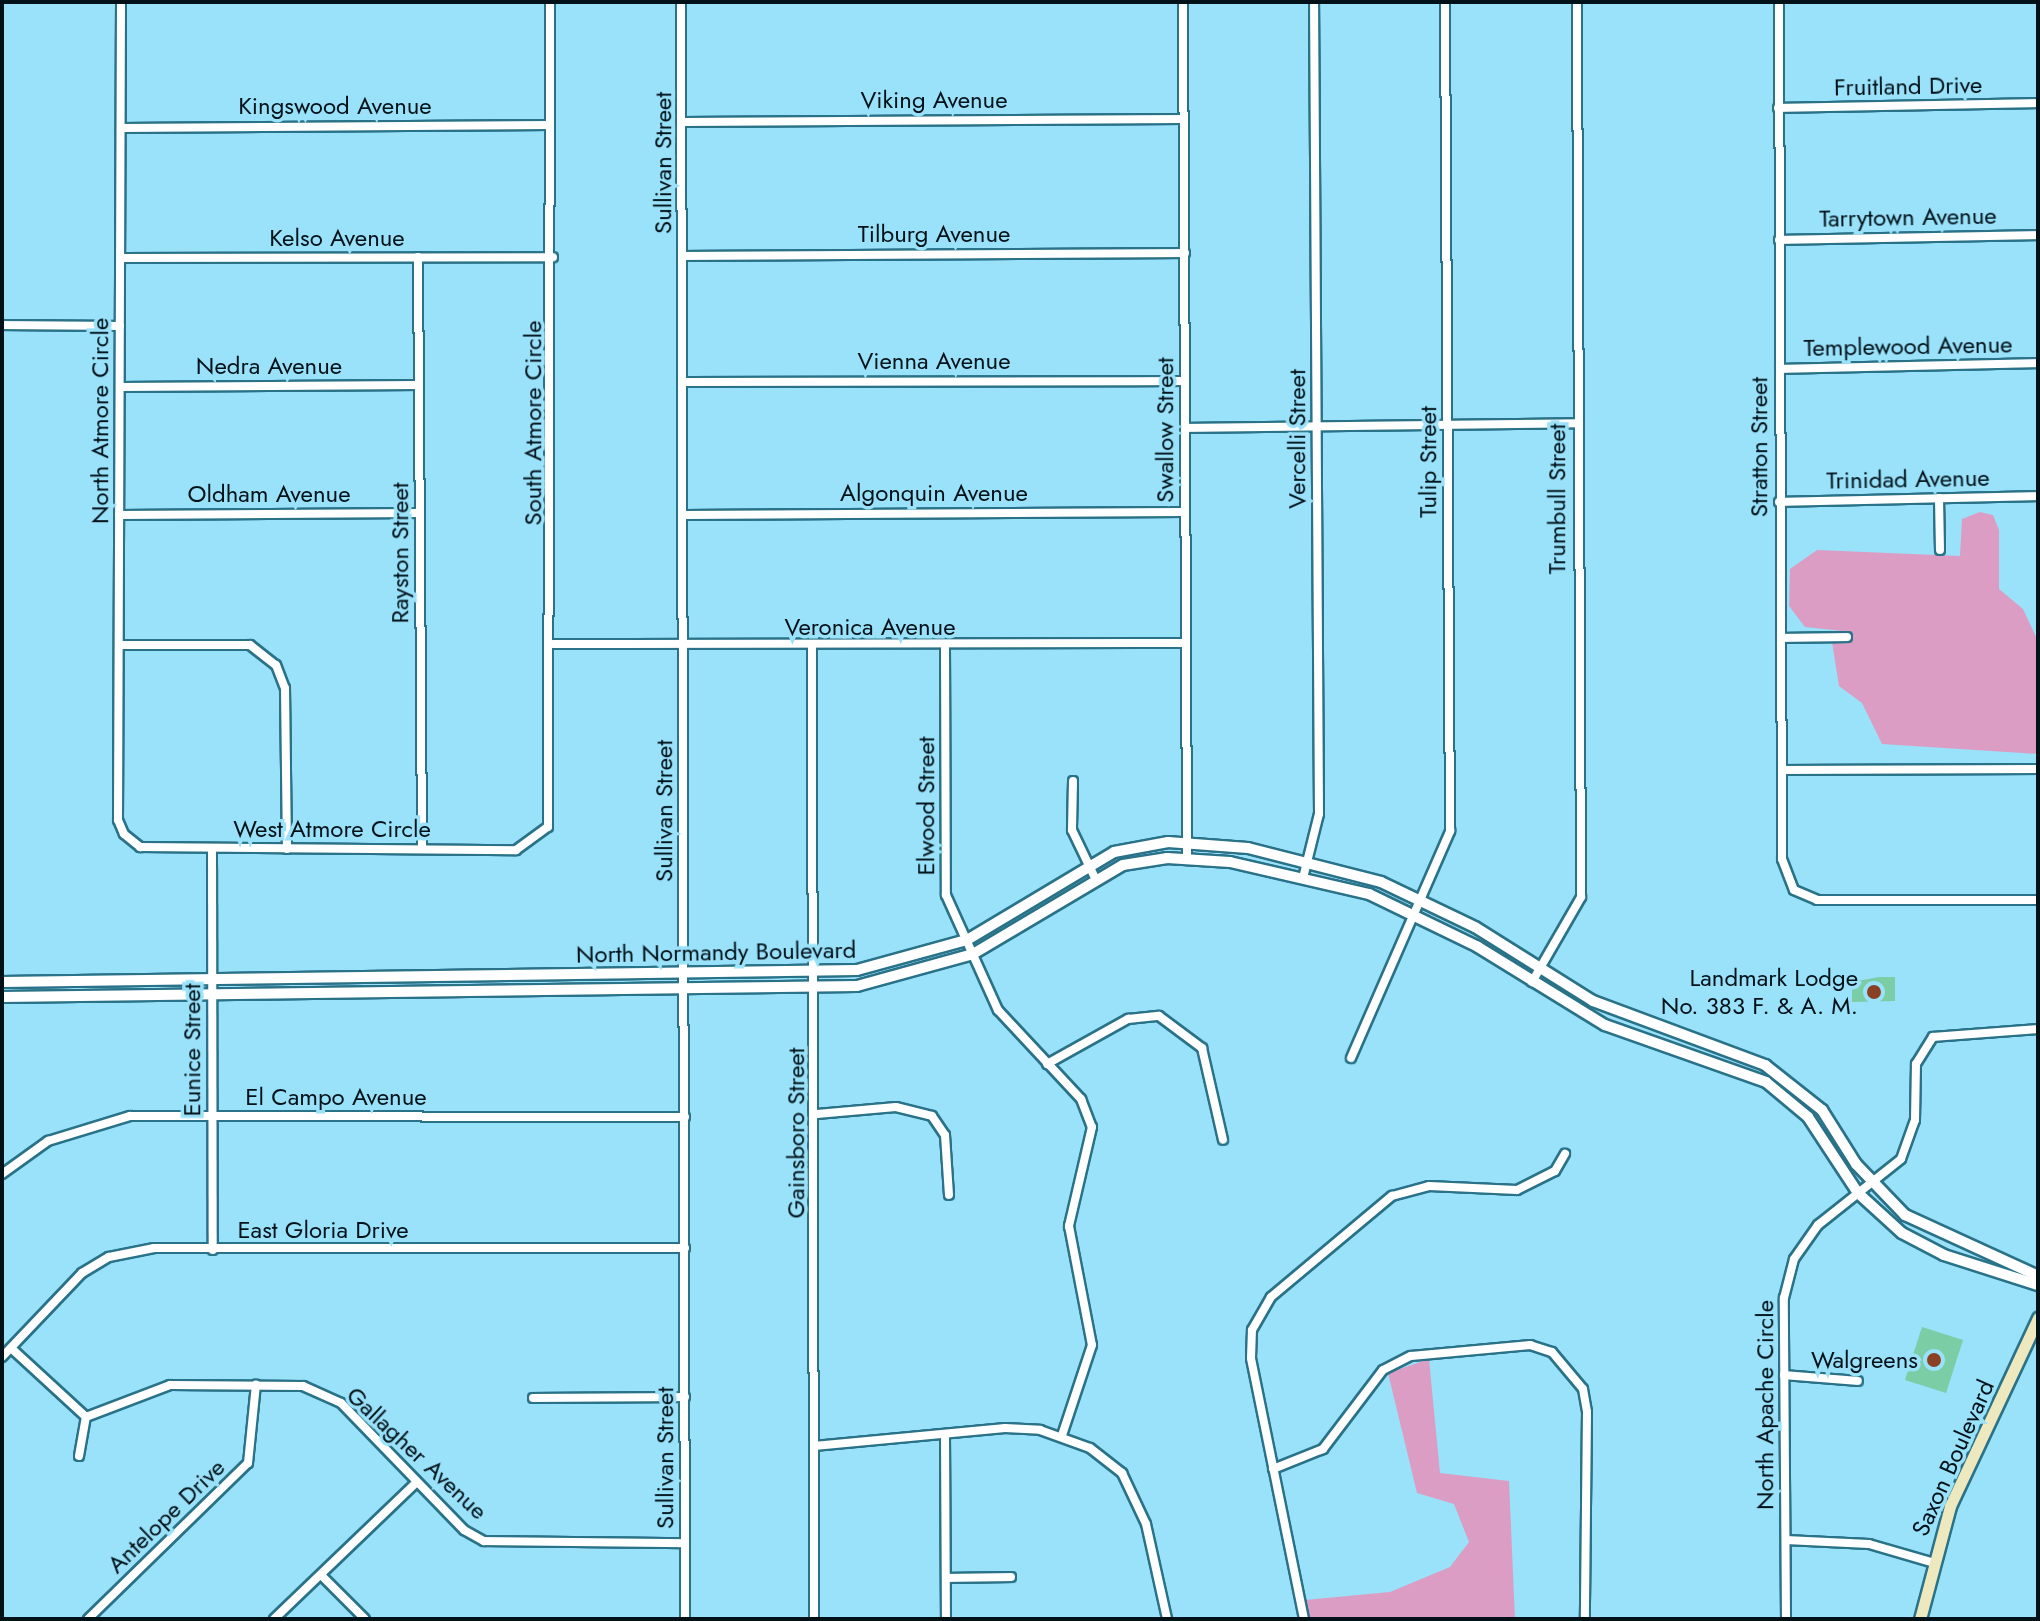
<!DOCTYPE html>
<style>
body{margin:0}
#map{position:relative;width:2040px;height:1621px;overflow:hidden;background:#9ae1fa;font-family:Jost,sans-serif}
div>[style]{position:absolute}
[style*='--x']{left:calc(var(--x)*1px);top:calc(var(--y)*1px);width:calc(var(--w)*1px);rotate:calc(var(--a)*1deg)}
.green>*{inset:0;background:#dc9dc4}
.building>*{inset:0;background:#7bcda5}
.roads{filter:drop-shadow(2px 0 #297288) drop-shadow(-2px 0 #297288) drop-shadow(0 2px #297288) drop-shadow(0 -2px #297288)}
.minor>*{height:8px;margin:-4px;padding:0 4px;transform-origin:4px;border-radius:4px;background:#fff}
.tertiary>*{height:10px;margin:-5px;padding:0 5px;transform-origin:5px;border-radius:5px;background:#fff}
.secondary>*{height:11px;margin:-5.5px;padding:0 5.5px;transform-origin:5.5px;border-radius:5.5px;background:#eee8be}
.dots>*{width:22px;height:22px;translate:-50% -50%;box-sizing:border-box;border:4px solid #9ae1fa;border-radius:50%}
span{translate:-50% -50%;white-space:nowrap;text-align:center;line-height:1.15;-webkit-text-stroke:7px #9ae1fa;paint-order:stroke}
.street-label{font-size:24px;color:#001118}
.poi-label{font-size:24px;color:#001118}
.right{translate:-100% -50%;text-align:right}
.frame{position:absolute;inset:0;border:4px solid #001118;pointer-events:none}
</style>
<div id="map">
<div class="green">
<i style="clip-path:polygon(1980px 512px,1993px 515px,1999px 530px,1999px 589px,2023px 609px,2038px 641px,2038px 754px,1882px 744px,1862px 703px,1839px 686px,1832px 642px,1852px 641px,1852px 632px,1805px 627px,1789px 606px,1790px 569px,1817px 550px,1960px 556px,1962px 519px)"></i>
<i style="clip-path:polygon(1429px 1359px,1440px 1473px,1509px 1481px,1515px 1619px,1309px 1619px,1305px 1600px,1390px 1592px,1450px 1567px,1469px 1542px,1454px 1504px,1417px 1493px,1388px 1373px)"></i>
</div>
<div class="building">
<i style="clip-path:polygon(1879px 977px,1895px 977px,1895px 1001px,1852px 1002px,1852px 982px)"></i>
<i style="clip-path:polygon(1922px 1327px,1963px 1340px,1946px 1393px,1905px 1380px)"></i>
</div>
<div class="roads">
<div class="minor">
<i style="--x:121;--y:2;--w:818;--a:90.21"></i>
<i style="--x:118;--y:820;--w:15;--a:67"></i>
<i style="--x:124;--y:834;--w:21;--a:39"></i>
<i style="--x:140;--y:847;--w:376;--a:0.5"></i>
<i style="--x:516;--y:850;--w:39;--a:-36"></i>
<i style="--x:548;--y:827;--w:825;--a:-89.86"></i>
<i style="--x:681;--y:2;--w:1617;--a:89.86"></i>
<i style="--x:1183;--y:2;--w:855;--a:89.73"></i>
<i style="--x:1779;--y:2;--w:857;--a:89.8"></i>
<i style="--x:1782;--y:859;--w:33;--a:69"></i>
<i style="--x:1794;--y:890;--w:25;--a:23"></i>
<i style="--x:1817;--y:900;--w:221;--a:0"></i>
<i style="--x:1778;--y:108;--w:260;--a:-1.1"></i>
<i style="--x:683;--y:122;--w:501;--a:-0.34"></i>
<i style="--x:121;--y:128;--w:429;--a:-0.4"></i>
<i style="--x:1779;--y:240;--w:259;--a:-1.1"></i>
<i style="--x:683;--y:256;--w:502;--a:-0.34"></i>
<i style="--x:418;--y:257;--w:591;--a:89.61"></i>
<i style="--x:121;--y:258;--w:432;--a:-0.1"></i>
<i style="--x:2;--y:325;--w:118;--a:0.5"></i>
<i style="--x:1780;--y:369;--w:258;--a:-1.3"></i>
<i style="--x:683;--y:382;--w:502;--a:-0.11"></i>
<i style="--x:120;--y:387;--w:299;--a:-0.4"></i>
<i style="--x:1185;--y:428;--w:391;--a:-0.7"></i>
<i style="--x:1939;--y:498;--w:52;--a:88.9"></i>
<i style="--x:1779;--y:502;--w:259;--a:-1.3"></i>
<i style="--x:119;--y:515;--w:301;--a:-0.4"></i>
<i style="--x:684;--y:515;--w:501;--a:-0.34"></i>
<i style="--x:1781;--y:638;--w:66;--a:-0.9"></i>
<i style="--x:553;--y:644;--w:633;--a:-0.09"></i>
<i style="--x:119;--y:645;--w:131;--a:0"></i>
<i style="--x:250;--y:645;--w:33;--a:38"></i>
<i style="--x:276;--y:665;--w:25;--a:69"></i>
<i style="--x:285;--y:688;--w:161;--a:89.3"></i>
<i style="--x:812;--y:648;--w:971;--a:89.88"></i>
<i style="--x:945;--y:648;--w:247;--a:89.8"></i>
<i style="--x:946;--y:895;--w:126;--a:65.7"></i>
<i style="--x:998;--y:1010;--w:122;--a:47"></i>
<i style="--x:1081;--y:1099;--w:30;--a:69"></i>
<i style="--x:1092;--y:1127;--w:102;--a:103.1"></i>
<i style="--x:1069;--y:1226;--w:121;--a:79.1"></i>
<i style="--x:1092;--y:1345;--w:95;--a:108.4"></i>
<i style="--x:1783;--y:770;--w:255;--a:-0.2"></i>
<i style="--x:1073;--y:781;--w:49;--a:91.2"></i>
<i style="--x:1072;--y:830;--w:53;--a:64.4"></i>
<i style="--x:212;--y:849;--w:401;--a:89.9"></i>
<i style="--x:1304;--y:874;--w:62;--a:-76"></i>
<i style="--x:1319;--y:814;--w:812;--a:-90.35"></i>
<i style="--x:1532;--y:982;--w:98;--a:-60"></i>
<i style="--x:1581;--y:897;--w:895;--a:-90.26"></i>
<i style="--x:1351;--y:1058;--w:248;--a:-66.4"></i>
<i style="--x:1450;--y:831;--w:829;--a:-90.35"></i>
<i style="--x:1047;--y:1064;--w:93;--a:-29.1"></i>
<i style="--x:1128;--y:1019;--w:31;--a:-6"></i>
<i style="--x:1159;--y:1016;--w:54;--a:36.7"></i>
<i style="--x:1202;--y:1048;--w:94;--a:77.1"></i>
<i style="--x:817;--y:1114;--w:79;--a:-5.1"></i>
<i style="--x:896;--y:1107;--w:37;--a:14"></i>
<i style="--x:932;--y:1116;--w:23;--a:56"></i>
<i style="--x:945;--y:1135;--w:60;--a:86.2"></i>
<i style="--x:2;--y:1174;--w:57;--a:-35.7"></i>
<i style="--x:48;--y:1141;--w:86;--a:-17"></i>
<i style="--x:130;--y:1116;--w:555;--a:0.1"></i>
<i style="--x:11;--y:1348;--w:102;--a:42.6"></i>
<i style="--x:86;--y:1417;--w:90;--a:-20.9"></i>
<i style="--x:170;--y:1385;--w:133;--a:0.4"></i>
<i style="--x:303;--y:1386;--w:42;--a:24.1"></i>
<i style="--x:341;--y:1403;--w:177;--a:45.9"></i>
<i style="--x:464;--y:1530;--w:23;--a:29"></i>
<i style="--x:484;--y:1541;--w:201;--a:0.6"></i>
<i style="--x:2;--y:1357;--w:116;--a:-46.4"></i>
<i style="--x:82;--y:1273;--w:31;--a:-31"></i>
<i style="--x:109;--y:1257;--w:46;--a:-11.3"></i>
<i style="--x:154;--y:1248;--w:531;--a:0"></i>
<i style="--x:1784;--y:1375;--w:74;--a:4.6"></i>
<i style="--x:533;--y:1398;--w:152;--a:-0.4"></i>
<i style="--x:945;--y:1436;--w:183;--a:89.7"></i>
<i style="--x:814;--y:1446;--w:192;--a:-5.4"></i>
<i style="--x:1005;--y:1428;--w:35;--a:3"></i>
<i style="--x:1040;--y:1430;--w:53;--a:19.8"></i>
<i style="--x:1090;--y:1448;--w:41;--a:38"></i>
<i style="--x:1122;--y:1473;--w:56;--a:64.8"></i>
<i style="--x:1146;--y:1524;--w:97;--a:77.5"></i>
<i style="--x:79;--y:1456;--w:40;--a:-80"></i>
<i style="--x:1273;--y:1469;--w:54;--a:-21.8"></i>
<i style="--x:1323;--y:1449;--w:99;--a:-52.8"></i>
<i style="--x:1383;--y:1370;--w:31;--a:-27"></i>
<i style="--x:1411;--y:1356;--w:120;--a:-5.3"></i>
<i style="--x:1530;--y:1345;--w:23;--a:18"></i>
<i style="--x:1552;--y:1352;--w:48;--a:50"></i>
<i style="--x:1583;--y:1389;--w:23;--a:80"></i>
<i style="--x:1587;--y:1412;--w:207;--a:90.6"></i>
<i style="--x:1786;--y:1540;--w:83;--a:2.8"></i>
<i style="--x:1869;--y:1544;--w:65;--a:16.2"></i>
<i style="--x:321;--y:1575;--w:62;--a:45"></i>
<i style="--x:946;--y:1578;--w:65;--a:-0.9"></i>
<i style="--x:88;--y:1619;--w:223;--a:-44.3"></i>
<i style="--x:248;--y:1463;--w:79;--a:-84.2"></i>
<i style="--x:274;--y:1619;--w:198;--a:-43.8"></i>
<i style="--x:1304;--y:1619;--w:266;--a:-101.5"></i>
<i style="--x:1251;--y:1358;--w:28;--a:-88"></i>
<i style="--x:1252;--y:1330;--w:38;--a:-60"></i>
<i style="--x:1271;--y:1297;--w:158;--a:-39.9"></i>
<i style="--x:1392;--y:1196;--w:38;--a:-15"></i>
<i style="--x:1429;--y:1186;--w:88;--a:2.6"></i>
<i style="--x:1517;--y:1190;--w:42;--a:-26.6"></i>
<i style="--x:1555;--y:1171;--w:20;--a:-60"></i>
<i style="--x:1786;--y:1619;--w:321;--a:-90.4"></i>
<i style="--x:1784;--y:1298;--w:40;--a:-75.6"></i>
<i style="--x:1794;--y:1259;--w:42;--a:-54.8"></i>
<i style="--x:1818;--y:1225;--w:106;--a:-38.5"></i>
<i style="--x:1901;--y:1159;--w:41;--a:-70.3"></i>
<i style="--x:1915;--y:1120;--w:56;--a:-89"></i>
<i style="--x:1916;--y:1064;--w:32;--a:-58"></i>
<i style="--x:1933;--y:1037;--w:105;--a:-4.4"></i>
</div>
<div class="tertiary">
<i style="--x:2;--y:982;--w:855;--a:-0.8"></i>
<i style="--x:857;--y:970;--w:114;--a:-15.3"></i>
<i style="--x:967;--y:940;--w:171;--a:-30.9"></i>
<i style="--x:1114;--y:852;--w:55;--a:-10.5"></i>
<i style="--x:1168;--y:842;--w:80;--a:4.3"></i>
<i style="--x:1248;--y:848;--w:137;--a:14.3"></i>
<i style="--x:1381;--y:882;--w:104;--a:25.6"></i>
<i style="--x:1475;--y:927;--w:139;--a:32.1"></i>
<i style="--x:1593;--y:1001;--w:184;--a:20.4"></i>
<i style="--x:1765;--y:1065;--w:73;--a:38.3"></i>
<i style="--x:1822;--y:1110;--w:64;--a:57.8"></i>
<i style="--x:1856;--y:1164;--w:71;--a:46.1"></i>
<i style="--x:1905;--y:1215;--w:146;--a:24.6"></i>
<i style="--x:2;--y:997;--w:855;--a:-0.74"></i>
<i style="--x:857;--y:986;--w:120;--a:-15.4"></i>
<i style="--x:973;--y:954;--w:174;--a:-30.7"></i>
<i style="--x:1123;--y:865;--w:45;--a:-9"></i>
<i style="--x:1167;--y:858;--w:63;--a:3.6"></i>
<i style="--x:1230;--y:862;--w:143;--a:13"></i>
<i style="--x:1369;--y:894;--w:121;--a:25.9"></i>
<i style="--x:1478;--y:947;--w:149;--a:31.6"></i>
<i style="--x:1605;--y:1025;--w:171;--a:19.5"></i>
<i style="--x:1766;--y:1082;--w:55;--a:39.8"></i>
<i style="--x:1808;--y:1117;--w:91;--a:56.7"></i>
<i style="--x:1858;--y:1193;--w:59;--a:42.3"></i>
<i style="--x:1902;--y:1233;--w:47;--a:27.6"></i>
<i style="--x:1944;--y:1255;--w:99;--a:17.7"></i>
</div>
<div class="secondary">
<i style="--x:1920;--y:1619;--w:117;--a:-75.1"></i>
<i style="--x:1950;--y:1506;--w:208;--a:-64.9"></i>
</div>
</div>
<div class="dots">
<i style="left:1874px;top:992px;background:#8a4123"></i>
<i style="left:1934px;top:1360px;background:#8a4123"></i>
</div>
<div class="street-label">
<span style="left:1908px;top:86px;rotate:-1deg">Fruitland Drive</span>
<span style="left:934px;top:100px">Viking Avenue</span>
<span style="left:335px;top:106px">Kingswood Avenue</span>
<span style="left:663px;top:163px;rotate:-90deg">Sullivan Street</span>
<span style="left:1908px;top:217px;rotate:-1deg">Tarrytown Avenue</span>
<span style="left:934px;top:234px">Tilburg Avenue</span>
<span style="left:337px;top:238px">Kelso Avenue</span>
<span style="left:1908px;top:346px;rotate:-1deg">Templewood Avenue</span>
<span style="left:934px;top:361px">Vienna Avenue</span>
<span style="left:269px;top:366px">Nedra Avenue</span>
<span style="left:100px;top:421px;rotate:-90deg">North Atmore Circle</span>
<span style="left:533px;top:423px;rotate:-90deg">South Atmore Circle</span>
<span style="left:1165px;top:430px;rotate:-90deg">Swallow Street</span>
<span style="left:1297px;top:439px;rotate:-90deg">Vercelli Street</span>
<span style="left:1759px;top:447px;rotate:-90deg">Stratton Street</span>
<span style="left:1428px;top:462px;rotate:-90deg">Tulip Street</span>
<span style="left:1908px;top:479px;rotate:-1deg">Trinidad Avenue</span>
<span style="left:934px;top:493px">Algonquin Avenue</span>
<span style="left:269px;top:494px">Oldham Avenue</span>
<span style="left:1557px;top:499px;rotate:-90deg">Trumbull Street</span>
<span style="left:400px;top:553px;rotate:-90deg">Rayston Street</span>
<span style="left:870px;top:627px">Veronica Avenue</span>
<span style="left:926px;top:806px;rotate:-90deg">Elwood Street</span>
<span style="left:664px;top:811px;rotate:-90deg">Sullivan Street</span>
<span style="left:332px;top:829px">West Atmore Circle</span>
<span style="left:716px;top:952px;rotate:-1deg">North Normandy Boulevard</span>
<span style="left:192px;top:1050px;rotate:-90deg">Eunice Street</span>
<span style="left:336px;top:1097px">El Campo Avenue</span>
<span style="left:796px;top:1133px;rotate:-90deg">Gainsboro Street</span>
<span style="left:323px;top:1230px">East Gloria Drive</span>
<span style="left:1765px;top:1405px;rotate:-90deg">North Apache Circle</span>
<span style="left:417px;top:1453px;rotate:43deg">Gallagher Avenue</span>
<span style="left:665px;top:1458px;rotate:-90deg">Sullivan Street</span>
<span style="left:1953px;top:1458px;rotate:-66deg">Saxon Boulevard</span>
<span style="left:166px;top:1516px;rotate:-44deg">Antelope Drive</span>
</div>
<div class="poi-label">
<span class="right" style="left:1858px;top:992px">Landmark Lodge<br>No. 383 F. &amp; A. M.</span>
<span class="right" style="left:1918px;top:1360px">Walgreens</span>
</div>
<div class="frame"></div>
</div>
